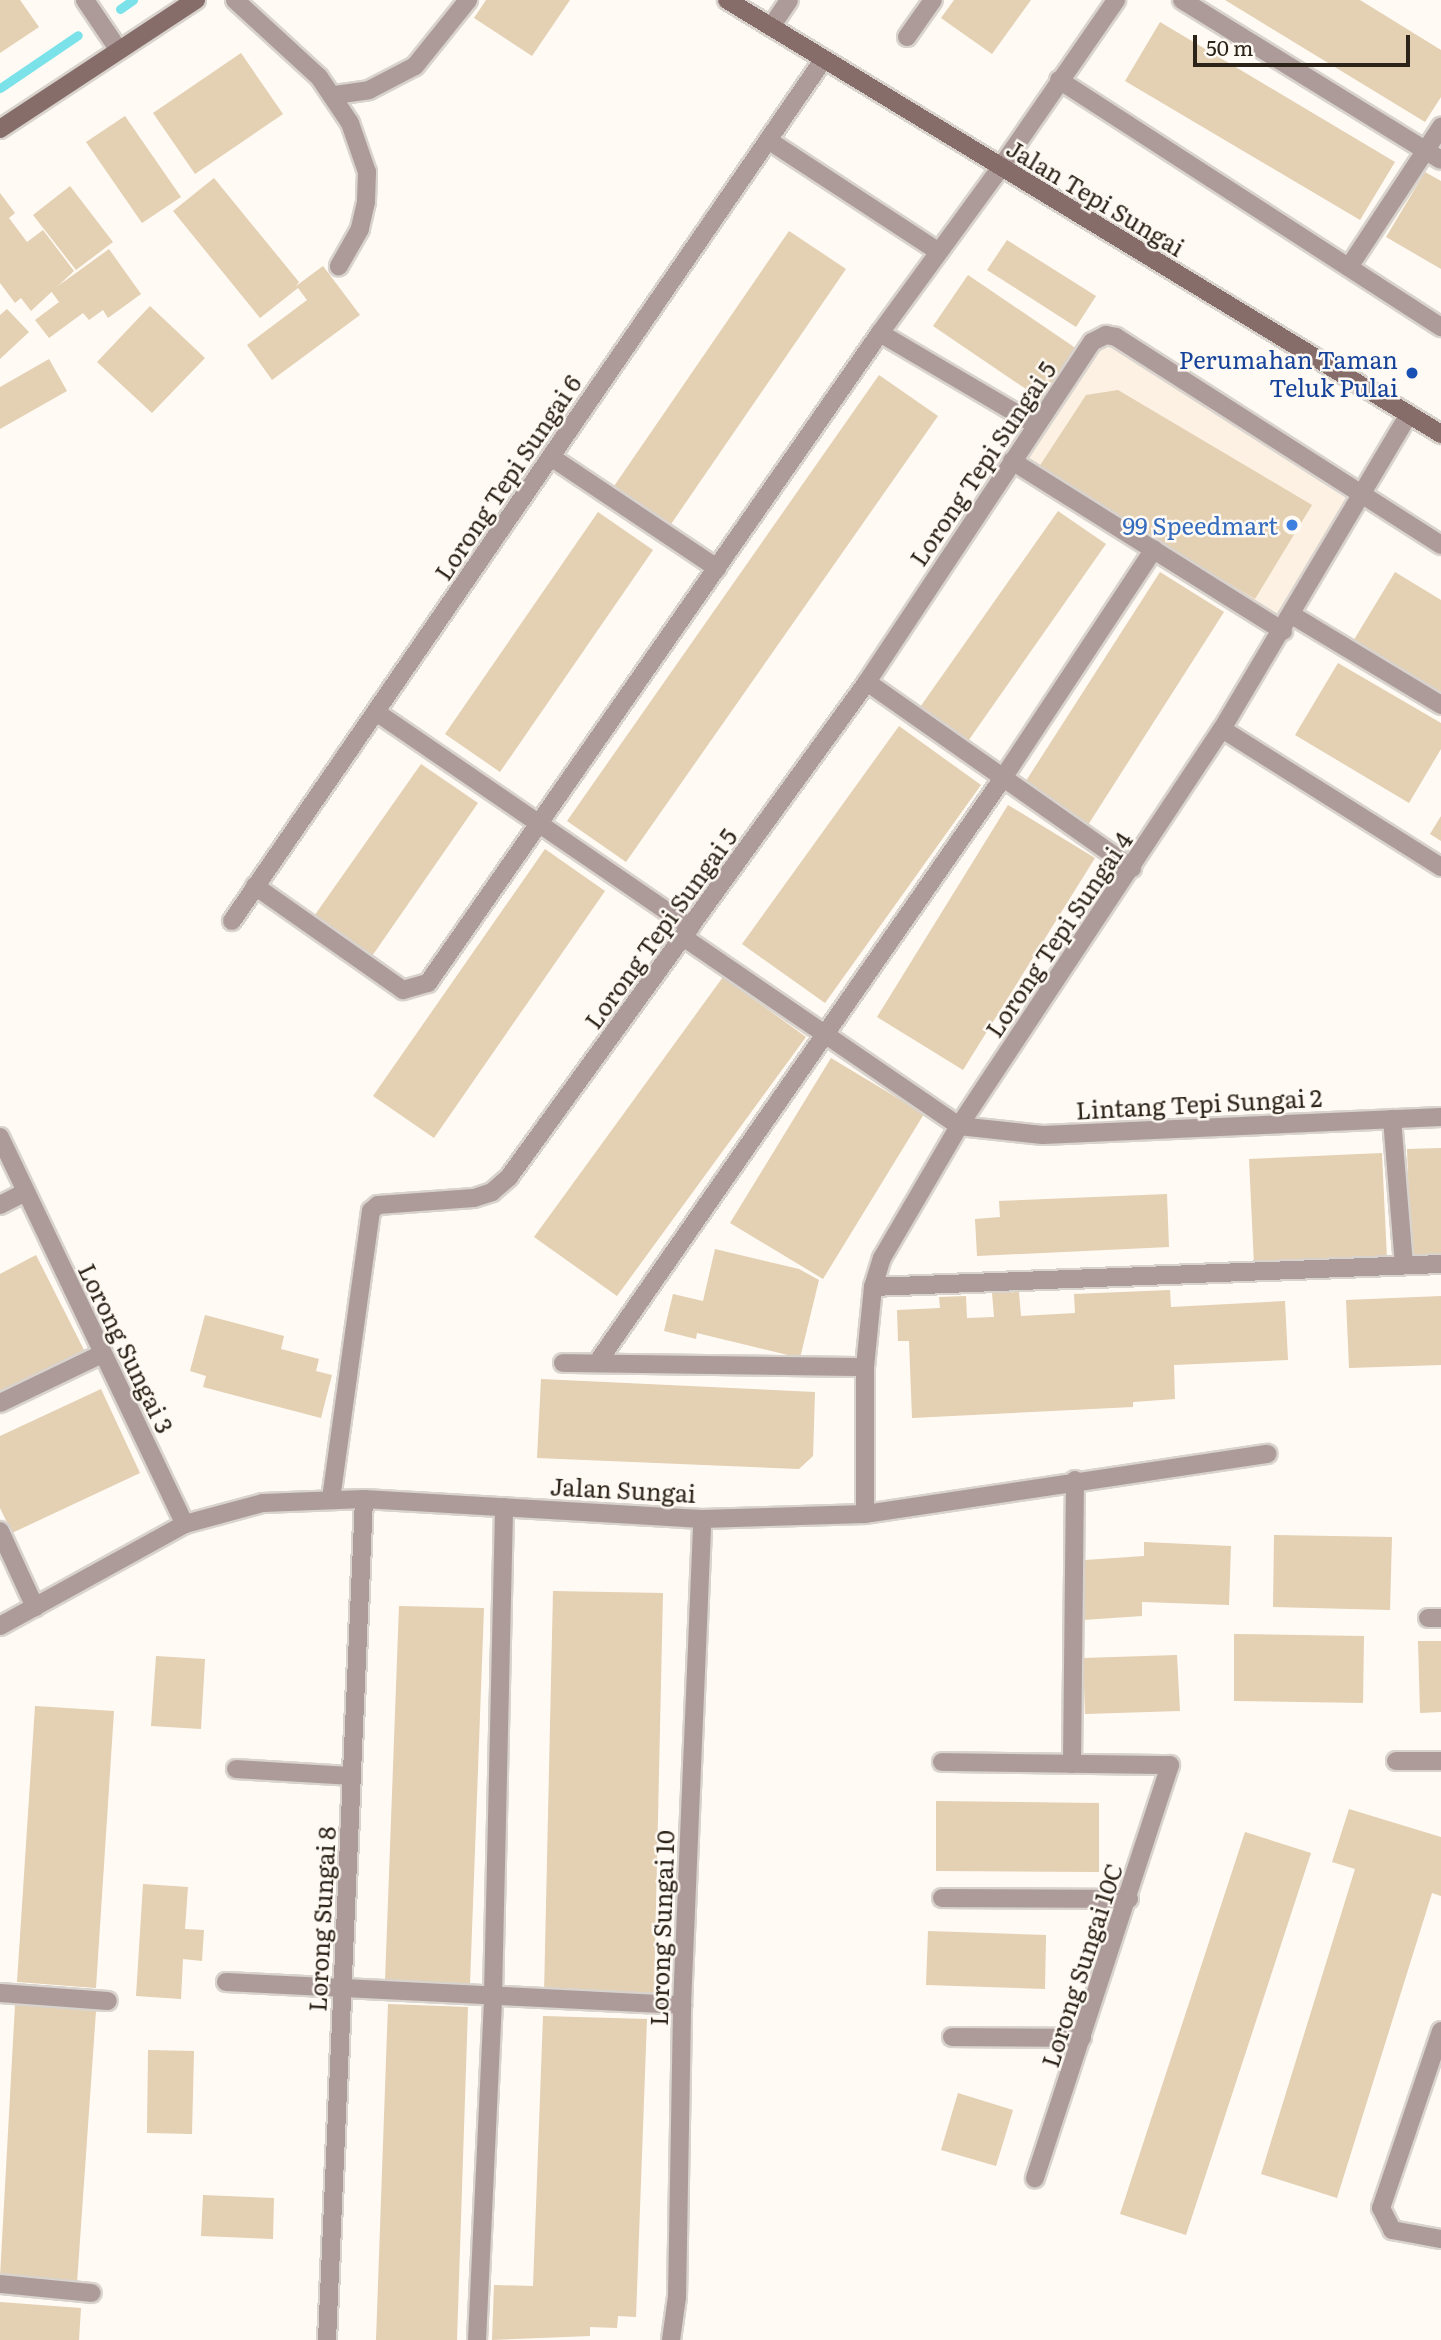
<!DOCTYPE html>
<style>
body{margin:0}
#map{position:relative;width:1441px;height:2340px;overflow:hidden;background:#fffaf4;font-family:Literata,serif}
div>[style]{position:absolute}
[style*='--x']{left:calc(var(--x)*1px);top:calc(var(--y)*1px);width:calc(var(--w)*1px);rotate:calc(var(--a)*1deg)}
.built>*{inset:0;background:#fdf1e3}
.stream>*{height:9px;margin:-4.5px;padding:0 4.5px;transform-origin:4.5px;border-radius:4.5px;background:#7ce2ea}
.building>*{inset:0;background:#e4d0b2}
.roads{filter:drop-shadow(2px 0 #d9d3cd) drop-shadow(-2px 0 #d9d3cd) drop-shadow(0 2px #d9d3cd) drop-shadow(0 -2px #d9d3cd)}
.lane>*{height:18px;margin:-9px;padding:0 9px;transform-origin:9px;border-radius:9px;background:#ac9b99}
.street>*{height:18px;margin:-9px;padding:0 9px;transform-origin:9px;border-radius:9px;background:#ac9b99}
.secondary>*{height:18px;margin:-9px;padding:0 9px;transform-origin:9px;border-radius:9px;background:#866d6a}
.dots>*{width:19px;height:19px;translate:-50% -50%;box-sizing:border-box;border:4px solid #fffaf4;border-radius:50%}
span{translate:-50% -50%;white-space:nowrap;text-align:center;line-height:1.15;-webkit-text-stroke:5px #fffaf4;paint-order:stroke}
.street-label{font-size:24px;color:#2c2319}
.transit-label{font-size:24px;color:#164399}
.right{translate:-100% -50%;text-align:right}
.shop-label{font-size:24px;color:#366cbe}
.scale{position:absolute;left:1193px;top:35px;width:217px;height:32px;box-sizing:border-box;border:4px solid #2c2319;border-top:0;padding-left:9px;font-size:21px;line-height:24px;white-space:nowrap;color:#2c2319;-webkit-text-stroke:5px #fffaf4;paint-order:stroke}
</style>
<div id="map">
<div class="built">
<i style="clip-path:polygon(1110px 346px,1348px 500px,1277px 619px,1027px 461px,1098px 350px)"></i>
</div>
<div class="stream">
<i style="--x:120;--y:9;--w:16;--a:-35"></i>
<i style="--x:0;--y:88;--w:94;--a:-34.2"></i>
</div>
<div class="building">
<i style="clip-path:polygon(0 0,20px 0,39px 27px,0 53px)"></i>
<i style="clip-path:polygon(486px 0,570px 0,532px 56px,474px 18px)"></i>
<i style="clip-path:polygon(954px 0,1031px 0,992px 54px,941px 18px)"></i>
<i style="clip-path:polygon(1225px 0,1360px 0,1441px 50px,1441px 97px,1425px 122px)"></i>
<i style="clip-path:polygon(1160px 22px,1395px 162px,1360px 220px,1125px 81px)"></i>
<i style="clip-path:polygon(241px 53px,283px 114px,195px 174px,153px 113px)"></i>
<i style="clip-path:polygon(125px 116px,181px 197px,142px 223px,86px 142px)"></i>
<i style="clip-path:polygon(1425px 172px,1441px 181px,1441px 269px,1386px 237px)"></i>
<i style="clip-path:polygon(214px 178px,299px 282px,296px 286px,323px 266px,360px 315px,272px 380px,247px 345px,307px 300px,298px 288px,260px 318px,173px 211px)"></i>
<i style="clip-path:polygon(70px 186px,113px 242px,76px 270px,33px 215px)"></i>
<i style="clip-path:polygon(0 193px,15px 213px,9px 218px,27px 242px,43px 230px,74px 271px,31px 311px,21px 298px,15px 303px,0 283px)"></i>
<i style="clip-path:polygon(789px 231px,846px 269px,667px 530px,610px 492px)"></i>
<i style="clip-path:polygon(1007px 240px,1096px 296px,1076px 327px,987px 270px)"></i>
<i style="clip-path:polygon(109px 249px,141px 294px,108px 318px,103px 310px,89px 320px,83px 313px,49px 338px,35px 320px,59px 302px,51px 291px)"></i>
<i style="clip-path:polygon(968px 275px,1077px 349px,1042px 400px,933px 326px)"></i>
<i style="clip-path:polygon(150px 306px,205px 358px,152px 413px,97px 362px)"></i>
<i style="clip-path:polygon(7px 309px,29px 332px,0 359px,0 315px)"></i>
<i style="clip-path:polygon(49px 359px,67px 391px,0 429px,0 387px)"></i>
<i style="clip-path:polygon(879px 375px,938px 416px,626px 862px,567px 821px)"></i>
<i style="clip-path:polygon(1118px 390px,1312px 505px,1255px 599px,1037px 470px,1086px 395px)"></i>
<i style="clip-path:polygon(1058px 511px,1106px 544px,966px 744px,918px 710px)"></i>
<i style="clip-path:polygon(598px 512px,653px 550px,500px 772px,445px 734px)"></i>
<i style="clip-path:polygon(1160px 572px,1224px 612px,1088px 825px,1024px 784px)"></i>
<i style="clip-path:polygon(1395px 572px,1441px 600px,1441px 697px,1352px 643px)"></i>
<i style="clip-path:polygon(1338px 663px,1441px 723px,1441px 749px,1409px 803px,1295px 735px)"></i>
<i style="clip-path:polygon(899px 726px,981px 785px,825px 1003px,742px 944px)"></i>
<i style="clip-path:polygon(421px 764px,478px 803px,370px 959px,312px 919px)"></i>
<i style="clip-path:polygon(1008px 805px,1095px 858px,963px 1070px,877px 1017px)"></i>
<i style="clip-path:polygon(1441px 816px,1441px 841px,1430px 834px)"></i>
<i style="clip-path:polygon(545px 849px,605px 891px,434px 1138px,373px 1096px)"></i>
<i style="clip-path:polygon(723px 977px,806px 1037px,617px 1296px,534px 1237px)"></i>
<i style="clip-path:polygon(831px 1058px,924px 1114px,823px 1279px,730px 1223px)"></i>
<i style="clip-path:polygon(1441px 1148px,1441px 1256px,1411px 1258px,1407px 1149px)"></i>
<i style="clip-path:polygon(1382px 1153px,1387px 1260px,1254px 1265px,1249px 1159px)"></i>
<i style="clip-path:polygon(1167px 1194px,1169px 1247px,977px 1256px,975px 1219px,1000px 1217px,999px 1201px)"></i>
<i style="clip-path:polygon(715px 1249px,799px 1269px,819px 1280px,800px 1358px,697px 1333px,696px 1339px,664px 1331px,673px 1294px,703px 1301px)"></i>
<i style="clip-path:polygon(36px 1255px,84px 1350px,0 1392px,0 1274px)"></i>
<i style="clip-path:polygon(1170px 1290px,1171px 1307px,1285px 1301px,1288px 1360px,1174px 1365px,1175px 1399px,1133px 1402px,1133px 1407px,912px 1418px,909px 1341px,898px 1341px,897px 1310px,940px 1308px,939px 1297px,966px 1296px,967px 1318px,994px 1317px,992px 1293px,1019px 1292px,1021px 1316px,1075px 1313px,1074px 1294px)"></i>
<i style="clip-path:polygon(1441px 1296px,1441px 1365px,1349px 1368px,1346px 1300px)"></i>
<i style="clip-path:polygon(205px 1315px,284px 1336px,281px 1349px,319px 1359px,316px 1371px,332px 1375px,321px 1418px,203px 1387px,206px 1376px,190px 1371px)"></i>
<i style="clip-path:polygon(541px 1379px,815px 1392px,813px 1456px,799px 1469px,537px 1458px)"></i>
<i style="clip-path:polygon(101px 1389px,140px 1473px,12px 1533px,0 1508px,0 1436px)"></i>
<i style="clip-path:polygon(1274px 1535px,1392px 1537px,1390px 1610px,1273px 1607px)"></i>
<i style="clip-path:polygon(1144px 1542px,1231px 1546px,1229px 1605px,1142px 1602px,1142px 1616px,1083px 1620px,1085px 1560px,1144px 1556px)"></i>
<i style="clip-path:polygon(553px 1591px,663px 1593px,654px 1996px,544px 1994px)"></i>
<i style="clip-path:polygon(399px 1606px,484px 1608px,470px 1984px,385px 1981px)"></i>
<i style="clip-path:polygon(1234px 1634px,1364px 1636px,1363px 1703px,1234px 1701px)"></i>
<i style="clip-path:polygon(1418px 1641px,1441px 1641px,1441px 1712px,1420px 1713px)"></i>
<i style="clip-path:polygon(1177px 1655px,1180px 1711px,1085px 1714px,1083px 1658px)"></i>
<i style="clip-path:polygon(156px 1656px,205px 1659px,201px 1729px,151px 1726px)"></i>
<i style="clip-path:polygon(35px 1706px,114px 1711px,96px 1988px,17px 1982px)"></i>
<i style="clip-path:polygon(936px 1801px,1099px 1803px,1099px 1872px,936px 1871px)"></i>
<i style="clip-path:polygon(1349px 1809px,1441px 1837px,1441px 1896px,1432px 1893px,1337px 2198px,1261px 2174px,1355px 1869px,1332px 1862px)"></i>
<i style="clip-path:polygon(1245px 1832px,1311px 1853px,1186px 2235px,1120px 2214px)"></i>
<i style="clip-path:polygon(143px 1884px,188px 1887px,185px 1929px,204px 1930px,202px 1961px,183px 1959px,181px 1999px,136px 1996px)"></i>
<i style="clip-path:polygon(928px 1931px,1046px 1935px,1045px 1989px,926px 1985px)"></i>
<i style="clip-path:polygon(388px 2004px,468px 2007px,457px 2340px,376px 2340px)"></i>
<i style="clip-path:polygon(15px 2005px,96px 2011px,77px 2283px,0 2277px)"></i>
<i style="clip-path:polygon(543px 2016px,647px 2019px,636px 2317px,618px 2316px,617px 2328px,590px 2327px,590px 2336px,492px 2340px,494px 2285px,533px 2286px)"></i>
<i style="clip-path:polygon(148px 2050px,194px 2051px,192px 2134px,147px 2133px)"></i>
<i style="clip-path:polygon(958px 2093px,1013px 2110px,996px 2166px,941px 2150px)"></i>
<i style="clip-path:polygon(203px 2195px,274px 2198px,273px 2239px,201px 2236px)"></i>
<i style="clip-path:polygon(0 2302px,81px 2308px,79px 2340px,0 2340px)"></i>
</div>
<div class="roads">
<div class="lane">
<i style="--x:1182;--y:0;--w:304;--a:31.7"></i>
<i style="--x:907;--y:37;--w:45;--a:-54.9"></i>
<i style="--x:335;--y:95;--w:34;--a:-8"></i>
<i style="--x:369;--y:90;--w:52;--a:-27.6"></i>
<i style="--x:415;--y:66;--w:85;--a:-51.2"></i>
<i style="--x:1349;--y:267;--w:168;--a:-56.7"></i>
<i style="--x:551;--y:457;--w:200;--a:33.8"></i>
<i style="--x:1012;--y:461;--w:320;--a:32.1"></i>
<i style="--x:1292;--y:615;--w:174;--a:31.1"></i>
<i style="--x:867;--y:682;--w:324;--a:35.1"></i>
<i style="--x:376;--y:712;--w:381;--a:34.4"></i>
<i style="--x:683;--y:937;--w:335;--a:34.4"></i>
<i style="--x:403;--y:990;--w:26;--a:-16"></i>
<i style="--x:428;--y:983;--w:792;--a:-55.19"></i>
<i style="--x:880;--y:333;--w:205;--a:-53.9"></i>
<i style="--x:1392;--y:1119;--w:145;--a:85.3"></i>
<i style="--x:873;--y:1287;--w:568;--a:-2.32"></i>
<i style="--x:563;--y:1363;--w:302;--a:0.8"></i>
<i style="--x:597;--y:1363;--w:712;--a:-55.24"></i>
<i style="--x:1003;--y:778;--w:274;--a:-56.6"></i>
<i style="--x:0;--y:1403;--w:113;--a:-25.7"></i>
<i style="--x:0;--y:1531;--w:84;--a:65.3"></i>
<i style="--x:1428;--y:1618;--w:13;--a:0"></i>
<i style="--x:1072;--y:1764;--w:284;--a:-89.4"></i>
<i style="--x:236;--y:1769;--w:116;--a:3.5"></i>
<i style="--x:942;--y:1898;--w:187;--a:0.3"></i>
<i style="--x:226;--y:1982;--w:457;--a:2.9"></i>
<i style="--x:0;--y:1993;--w:108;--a:4.2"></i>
<i style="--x:0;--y:2284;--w:92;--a:5.6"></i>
<i style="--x:477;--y:2340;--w:345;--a:-87.3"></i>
<i style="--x:493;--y:1995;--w:488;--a:-88.7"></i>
</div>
<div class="street">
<i style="--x:85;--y:0;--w:59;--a:56"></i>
<i style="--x:235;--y:0;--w:114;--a:42.5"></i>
<i style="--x:319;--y:77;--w:55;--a:56"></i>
<i style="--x:350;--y:123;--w:52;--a:70.9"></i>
<i style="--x:367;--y:172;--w:30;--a:92"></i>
<i style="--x:366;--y:202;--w:28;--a:103"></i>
<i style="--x:360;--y:229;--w:43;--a:119.6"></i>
<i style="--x:771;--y:27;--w:32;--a:-56"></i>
<i style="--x:1059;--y:80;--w:455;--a:32.9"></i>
<i style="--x:768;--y:140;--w:204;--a:33.2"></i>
<i style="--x:1001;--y:167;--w:203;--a:-55.4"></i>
<i style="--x:880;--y:333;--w:181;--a:30.5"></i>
<i style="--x:1222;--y:729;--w:259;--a:32.2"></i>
<i style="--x:255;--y:886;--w:181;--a:35.1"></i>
<i style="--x:232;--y:921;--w:1044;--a:-55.53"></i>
<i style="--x:959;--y:1126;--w:84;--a:6.1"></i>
<i style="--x:1043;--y:1135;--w:398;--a:-2.6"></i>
<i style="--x:0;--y:1137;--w:429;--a:64.5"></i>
<i style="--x:0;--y:1205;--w:27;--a:-27"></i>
<i style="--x:331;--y:1499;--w:291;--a:-82.1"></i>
<i style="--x:371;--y:1211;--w:9;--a:-41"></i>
<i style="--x:378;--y:1205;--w:96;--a:-4.2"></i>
<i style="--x:474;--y:1198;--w:19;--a:-18"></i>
<i style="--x:492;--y:1192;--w:23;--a:-41"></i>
<i style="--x:509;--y:1177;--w:611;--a:-54.12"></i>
<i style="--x:867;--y:682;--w:408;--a:-56.5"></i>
<i style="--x:1092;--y:342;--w:16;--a:-27"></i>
<i style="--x:1106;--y:335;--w:10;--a:11"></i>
<i style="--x:1116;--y:337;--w:386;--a:32.6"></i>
<i style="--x:865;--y:1514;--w:147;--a:-90"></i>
<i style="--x:865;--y:1367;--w:80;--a:-84.3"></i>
<i style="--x:873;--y:1287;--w:30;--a:-73"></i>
<i style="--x:882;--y:1258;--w:153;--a:-59.7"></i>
<i style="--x:959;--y:1126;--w:476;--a:-56.5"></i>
<i style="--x:1222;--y:729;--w:364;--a:-59.3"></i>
<i style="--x:0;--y:1626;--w:211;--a:-28.9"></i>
<i style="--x:185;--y:1524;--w:81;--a:-15.1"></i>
<i style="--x:263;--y:1503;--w:101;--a:-2.3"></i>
<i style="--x:364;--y:1499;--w:339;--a:3.4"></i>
<i style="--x:702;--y:1519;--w:163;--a:-1.8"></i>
<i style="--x:865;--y:1514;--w:407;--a:-8.5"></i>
<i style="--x:1396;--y:1761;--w:45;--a:0"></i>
<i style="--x:942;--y:1762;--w:228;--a:0.8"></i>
<i style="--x:1170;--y:1765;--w:435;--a:108.1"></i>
<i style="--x:1441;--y:2031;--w:187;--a:108.7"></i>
<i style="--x:1381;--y:2208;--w:25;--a:63"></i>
<i style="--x:1392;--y:2230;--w:50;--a:10.4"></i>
<i style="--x:952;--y:2037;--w:130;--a:0.4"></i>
<i style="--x:327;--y:2340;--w:842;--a:-87.48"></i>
<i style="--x:671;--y:2340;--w:43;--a:-82.1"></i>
<i style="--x:677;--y:2297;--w:292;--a:-89"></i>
<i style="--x:682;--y:2005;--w:486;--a:-87.6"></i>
</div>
<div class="secondary">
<i style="--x:727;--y:0;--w:836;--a:31.29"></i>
<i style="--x:0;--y:129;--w:235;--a:-33.4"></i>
</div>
</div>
<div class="dots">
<i style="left:1412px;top:373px;background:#1a4fb4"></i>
<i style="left:1292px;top:525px;background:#3f7fe0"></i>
</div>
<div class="street-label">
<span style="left:1096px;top:197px;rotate:31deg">Jalan Tepi Sungai</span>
<span style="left:982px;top:463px;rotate:-56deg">Lorong Tepi Sungai 5</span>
<span style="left:507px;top:477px;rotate:-56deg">Lorong Tepi Sungai 6</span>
<span style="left:660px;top:928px;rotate:-54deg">Lorong Tepi Sungai 5</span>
<span style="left:1058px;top:934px;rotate:-56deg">Lorong Tepi Sungai 4</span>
<span style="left:1199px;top:1103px;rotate:-3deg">Lintang Tepi Sungai 2</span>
<span style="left:127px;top:1348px;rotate:64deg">Lorong Sungai 3</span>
<span style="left:623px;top:1489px;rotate:3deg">Jalan Sungai</span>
<span style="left:321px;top:1919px;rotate:-87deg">Lorong Sungai 8</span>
<span style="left:661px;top:1928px;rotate:-88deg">Lorong Sungai 10</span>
<span style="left:1081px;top:1965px;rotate:-72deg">Lorong Sungai 10C</span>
</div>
<div class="transit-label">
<span class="right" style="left:1398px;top:373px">Perumahan Taman<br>Teluk Pulai</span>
</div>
<div class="shop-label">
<span class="right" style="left:1278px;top:525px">99 Speedmart</span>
</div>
<div class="scale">50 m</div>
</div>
